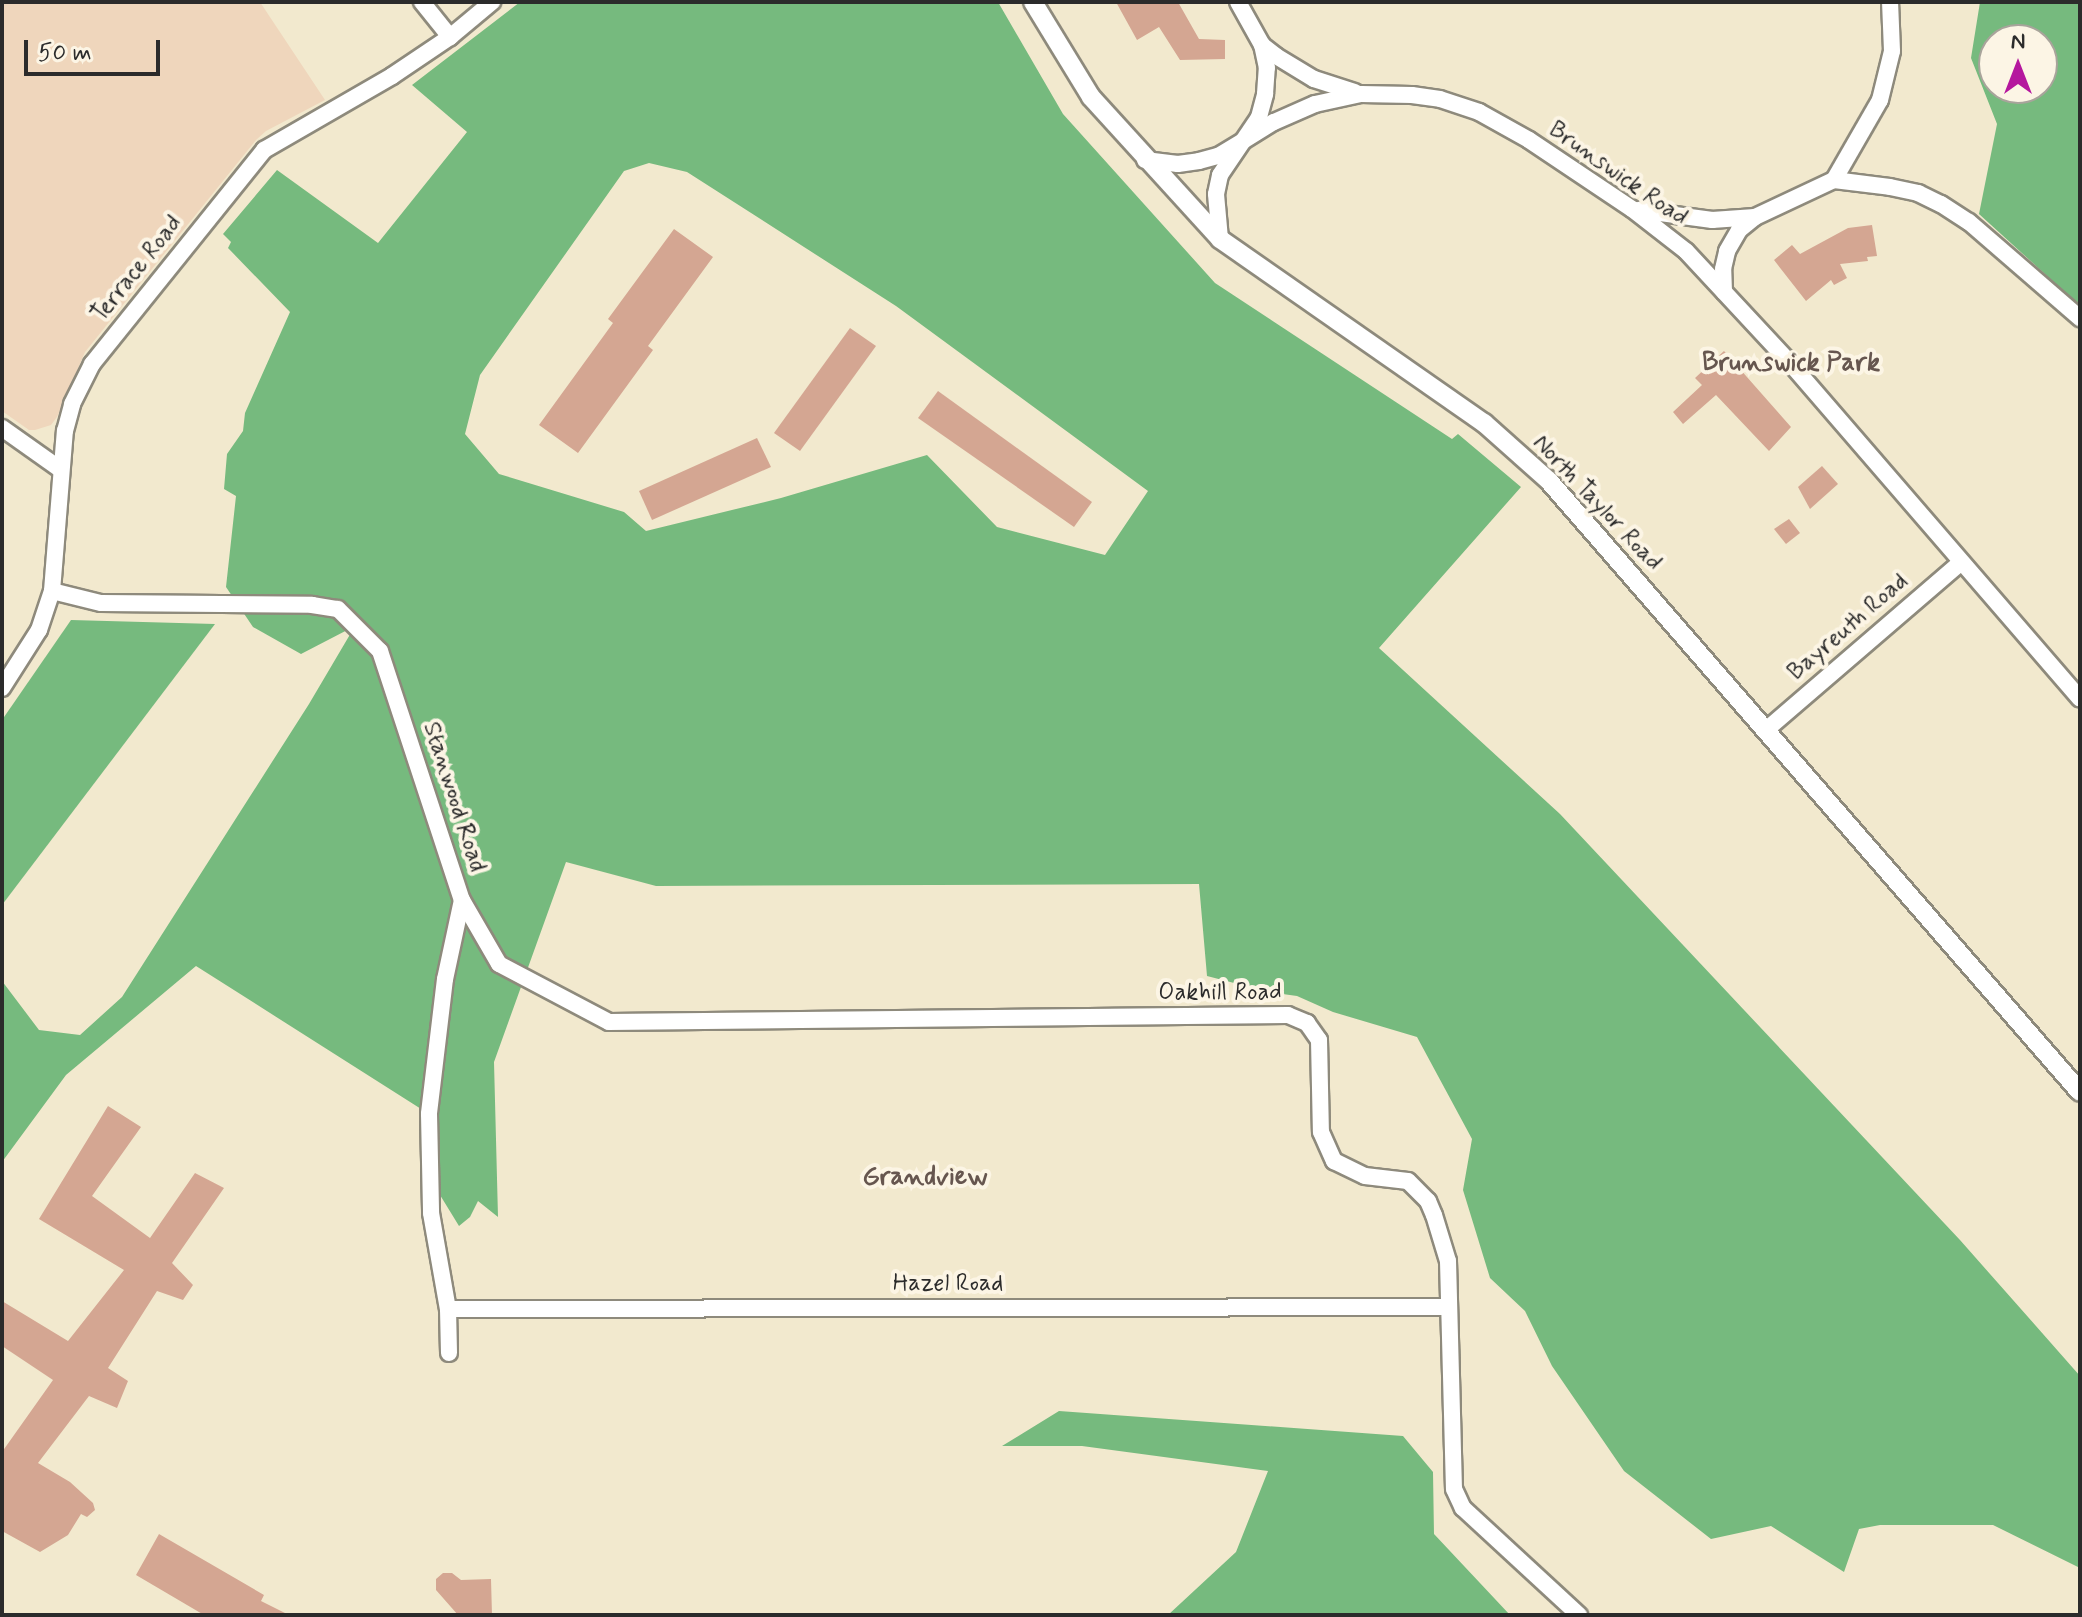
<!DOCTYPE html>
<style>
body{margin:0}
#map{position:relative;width:2082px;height:1617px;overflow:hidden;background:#f2e9ce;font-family:Mynerve,sans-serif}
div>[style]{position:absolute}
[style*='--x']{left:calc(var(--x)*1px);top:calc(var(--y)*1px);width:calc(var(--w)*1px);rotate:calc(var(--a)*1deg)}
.built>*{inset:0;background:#efd6bc}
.forest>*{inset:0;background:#76ba7e}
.building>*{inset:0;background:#d4a692}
.roads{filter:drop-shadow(2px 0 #8e8a7c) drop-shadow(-2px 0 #8e8a7c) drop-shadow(0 2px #8e8a7c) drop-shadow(0 -2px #8e8a7c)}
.minor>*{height:16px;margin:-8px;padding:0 8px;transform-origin:8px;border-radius:8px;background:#fff}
.tertiary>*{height:18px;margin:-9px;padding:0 9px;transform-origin:9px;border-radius:9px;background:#fff}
span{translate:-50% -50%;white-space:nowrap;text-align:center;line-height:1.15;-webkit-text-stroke:8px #fcf5e5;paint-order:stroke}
.street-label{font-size:24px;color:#2b2b2b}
.neighbourhood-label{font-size:26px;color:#66564f;font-weight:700}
.frame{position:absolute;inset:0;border:4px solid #2b2b2b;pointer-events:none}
.north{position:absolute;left:1978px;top:24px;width:80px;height:80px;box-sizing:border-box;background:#fcf5e5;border:2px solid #a8a49b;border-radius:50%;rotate:0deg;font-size:22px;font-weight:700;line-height:32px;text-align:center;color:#2b2b2b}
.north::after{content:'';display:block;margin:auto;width:28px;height:36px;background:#b5179e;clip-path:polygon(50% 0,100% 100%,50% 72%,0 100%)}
.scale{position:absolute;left:24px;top:40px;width:136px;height:36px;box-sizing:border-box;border:4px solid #2b2b2b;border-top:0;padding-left:10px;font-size:24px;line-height:28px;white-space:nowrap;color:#2b2b2b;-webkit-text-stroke:6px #fcf5e5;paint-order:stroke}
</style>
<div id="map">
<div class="built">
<i style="clip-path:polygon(2px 2px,260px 2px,325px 100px,266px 131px,256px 140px,85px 352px,57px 417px,51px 425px,35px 430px,29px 430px,2px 411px)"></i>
</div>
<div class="forest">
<i style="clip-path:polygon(evenodd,520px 2px,998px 2px,1063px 114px,1215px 283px,1452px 439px,1458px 434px,1521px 487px,1379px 648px,1560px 814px,1960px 1240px,2080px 1376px,2080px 1568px,1993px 1525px,1880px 1525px,1859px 1529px,1844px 1572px,1771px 1526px,1711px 1539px,1624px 1471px,1552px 1366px,1525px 1311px,1490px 1278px,1463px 1190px,1472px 1139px,1417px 1037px,1333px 1012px,1297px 996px,1269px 992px,1207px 976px,1199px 884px,656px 886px,566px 862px,494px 1062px,498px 1217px,478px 1201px,470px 1217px,459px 1226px,440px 1195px,429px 1114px,196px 966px,66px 1075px,2px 1162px,2px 981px,39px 1030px,80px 1035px,122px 997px,309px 704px,355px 626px,301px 654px,253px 627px,226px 587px,236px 496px,224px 489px,227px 454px,243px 431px,245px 413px,290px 312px,228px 248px,231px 242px,223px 234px,277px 170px,378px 243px,467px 132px,412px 85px,520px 2px,649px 163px,687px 172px,896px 306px,1148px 491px,1105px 555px,997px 527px,927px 455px,781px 498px,646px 531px,624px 512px,499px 474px,465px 434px,480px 375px,624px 171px,649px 163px)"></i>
<i style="clip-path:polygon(evenodd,1980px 2px,2080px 2px,2080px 306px,1979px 214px,1997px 124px,1971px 58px,1980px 2px,1994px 40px,2042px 40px,2042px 88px,1994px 88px,1994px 40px)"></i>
<i style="clip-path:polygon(71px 620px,215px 624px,2px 905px,2px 720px)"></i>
<i style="clip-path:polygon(1059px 1411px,1403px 1436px,1433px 1472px,1434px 1534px,1510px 1615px,1168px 1615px,1236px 1552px,1268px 1471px,1082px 1446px,1002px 1446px)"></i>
</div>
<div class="building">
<i style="clip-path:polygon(1116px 2px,1178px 2px,1199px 39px,1225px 40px,1225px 59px,1180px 60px,1159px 27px,1137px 40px)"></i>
<i style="clip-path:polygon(1872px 225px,1877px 256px,1867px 257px,1868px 261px,1840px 264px,1847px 278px,1834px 285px,1831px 280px,1806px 301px,1774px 260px,1792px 245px,1800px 254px,1848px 228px)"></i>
<i style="clip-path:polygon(674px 229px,713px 257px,648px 346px,653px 350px,578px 453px,539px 425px,613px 323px,608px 319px)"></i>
<i style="clip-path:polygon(850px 328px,876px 346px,800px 451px,774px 433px)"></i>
<i style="clip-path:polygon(1724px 351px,1791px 427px,1769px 451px,1716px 395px,1683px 424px,1673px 412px,1702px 385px,1695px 378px)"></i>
<i style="clip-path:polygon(938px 391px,1092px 502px,1074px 527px,918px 418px)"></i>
<i style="clip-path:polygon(757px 438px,771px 467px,652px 520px,639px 491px)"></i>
<i style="clip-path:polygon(1822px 466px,1838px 484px,1810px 509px,1798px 487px)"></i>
<i style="clip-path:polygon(1789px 519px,1800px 533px,1786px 544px,1774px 529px)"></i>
<i style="clip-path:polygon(108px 1106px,141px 1127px,92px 1196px,150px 1238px,195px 1173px,224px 1188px,172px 1263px,193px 1285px,183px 1300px,157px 1291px,108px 1368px,128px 1381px,117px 1408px,89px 1396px,38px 1463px,70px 1482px,93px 1503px,95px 1510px,87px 1517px,81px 1514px,68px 1535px,40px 1552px,2px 1531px,2px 1452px,53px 1380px,2px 1346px,2px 1301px,68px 1341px,124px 1270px,39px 1219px)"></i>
<i style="clip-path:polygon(159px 1534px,264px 1595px,261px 1601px,289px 1615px,204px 1615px,136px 1575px)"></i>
<i style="clip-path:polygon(443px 1573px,452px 1573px,461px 1580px,491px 1579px,492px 1615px,458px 1615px,436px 1590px,436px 1579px)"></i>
</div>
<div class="roads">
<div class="minor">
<i style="--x:422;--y:2;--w:45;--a:51.3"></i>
<i style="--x:1238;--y:2;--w:49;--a:60.8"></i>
<i style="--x:1262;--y:45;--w:18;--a:38"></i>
<i style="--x:1276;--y:56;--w:44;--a:31.2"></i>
<i style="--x:1314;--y:79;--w:43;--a:17.6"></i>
<i style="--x:1145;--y:160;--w:33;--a:7"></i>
<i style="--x:1178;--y:164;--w:21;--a:-8"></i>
<i style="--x:1199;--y:161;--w:20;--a:-15"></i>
<i style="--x:1218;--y:156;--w:29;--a:-31"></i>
<i style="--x:1243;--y:141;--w:29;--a:-56"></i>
<i style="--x:1259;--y:117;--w:24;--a:-75"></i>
<i style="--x:1265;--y:94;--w:26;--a:-86"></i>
<i style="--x:1267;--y:68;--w:24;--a:-102"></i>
<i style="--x:1834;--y:180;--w:56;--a:7.1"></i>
<i style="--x:1890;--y:187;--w:29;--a:12"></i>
<i style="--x:1918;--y:193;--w:25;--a:26"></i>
<i style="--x:1941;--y:204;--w:33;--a:33"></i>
<i style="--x:1969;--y:222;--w:147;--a:40.9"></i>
<i style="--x:1638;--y:210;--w:75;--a:7.7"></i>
<i style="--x:1712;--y:220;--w:43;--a:-4"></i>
<i style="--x:1755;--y:217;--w:87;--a:-25.1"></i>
<i style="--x:1834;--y:180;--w:92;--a:-60.1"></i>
<i style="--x:1880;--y:100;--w:50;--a:-76.2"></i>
<i style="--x:1892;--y:51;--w:49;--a:-92.3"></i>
<i style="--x:1220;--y:239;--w:45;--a:-95.1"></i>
<i style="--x:1216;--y:194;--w:19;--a:-78"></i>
<i style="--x:1220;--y:175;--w:41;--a:-55.9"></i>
<i style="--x:1243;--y:141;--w:36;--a:-32"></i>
<i style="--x:1274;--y:122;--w:45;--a:-23.7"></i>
<i style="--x:1315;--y:104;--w:47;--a:-12.3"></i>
<i style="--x:1361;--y:94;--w:51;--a:1.1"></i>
<i style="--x:1412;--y:95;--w:28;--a:8"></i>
<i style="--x:1440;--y:99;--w:41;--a:18.4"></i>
<i style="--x:1479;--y:112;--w:57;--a:29.2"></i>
<i style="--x:1529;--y:140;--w:124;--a:33.8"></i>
<i style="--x:1632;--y:209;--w:68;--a:37.9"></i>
<i style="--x:1686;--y:251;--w:154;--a:47.1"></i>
<i style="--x:1791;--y:364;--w:442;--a:49.2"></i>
<i style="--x:1724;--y:292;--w:23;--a:-92"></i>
<i style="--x:1723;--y:269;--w:18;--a:-77"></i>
<i style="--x:1727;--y:251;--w:24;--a:-60"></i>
<i style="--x:1739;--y:230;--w:19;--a:-39"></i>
<i style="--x:2;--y:428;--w:71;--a:35.3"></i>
<i style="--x:52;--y:591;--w:50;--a:13.8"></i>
<i style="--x:101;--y:603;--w:211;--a:0.5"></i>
<i style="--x:312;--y:605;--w:26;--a:9"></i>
<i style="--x:338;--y:609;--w:59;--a:45"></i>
<i style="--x:380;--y:651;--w:262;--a:71.8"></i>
<i style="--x:462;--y:900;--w:81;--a:102.1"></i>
<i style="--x:445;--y:979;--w:136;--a:96.8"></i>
<i style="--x:429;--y:1114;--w:99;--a:88.8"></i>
<i style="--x:431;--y:1213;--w:97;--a:80"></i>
<i style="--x:448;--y:1309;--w:44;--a:88.7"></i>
<i style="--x:2;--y:688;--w:69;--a:-57.5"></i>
<i style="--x:39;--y:630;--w:41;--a:-71.6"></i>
<i style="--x:52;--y:591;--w:161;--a:-85.4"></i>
<i style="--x:65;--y:431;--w:28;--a:-75"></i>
<i style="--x:72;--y:404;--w:45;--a:-63.4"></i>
<i style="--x:92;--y:364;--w:275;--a:-51.2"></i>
<i style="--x:264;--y:150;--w:148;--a:-30"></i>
<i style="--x:392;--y:76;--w:70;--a:-33.9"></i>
<i style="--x:450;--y:37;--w:55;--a:-39.8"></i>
<i style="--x:1766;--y:730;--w:257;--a:-40.7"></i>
<i style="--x:462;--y:900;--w:74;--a:60"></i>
<i style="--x:499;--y:964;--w:124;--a:27.8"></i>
<i style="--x:609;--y:1022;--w:679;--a:-0.59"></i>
<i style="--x:1288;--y:1015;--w:21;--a:23"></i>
<i style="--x:1307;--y:1023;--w:21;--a:55"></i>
<i style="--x:1319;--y:1040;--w:92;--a:88.8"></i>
<i style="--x:1321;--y:1132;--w:32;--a:66"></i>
<i style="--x:1334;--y:1161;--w:34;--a:26"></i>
<i style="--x:1365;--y:1176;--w:43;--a:6.6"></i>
<i style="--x:1408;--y:1181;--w:28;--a:45"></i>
<i style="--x:1428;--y:1201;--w:15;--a:67"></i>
<i style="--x:1434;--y:1215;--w:48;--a:73.1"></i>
<i style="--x:1448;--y:1261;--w:228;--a:88.5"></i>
<i style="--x:1454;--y:1489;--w:21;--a:65"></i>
<i style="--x:1463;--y:1508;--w:158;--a:42.7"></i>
<i style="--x:448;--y:1309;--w:1001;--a:-0.11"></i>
</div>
<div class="tertiary">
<i style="--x:1033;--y:2;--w:111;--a:58.6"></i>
<i style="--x:1091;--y:97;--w:192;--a:47.7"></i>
<i style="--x:1220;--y:239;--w:322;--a:34.9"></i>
<i style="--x:1484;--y:423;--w:87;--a:41.7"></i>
<i style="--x:1549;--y:481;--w:809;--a:49.01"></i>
</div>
</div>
<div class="street-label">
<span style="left:1618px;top:174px;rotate:35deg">Brunswick Road</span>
<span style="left:137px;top:269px;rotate:-51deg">Terrace Road</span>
<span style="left:1597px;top:503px;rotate:47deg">North Taylor Road</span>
<span style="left:1848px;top:627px;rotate:-41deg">Bayreuth Road</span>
<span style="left:454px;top:797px;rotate:72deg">Stanwood Road</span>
<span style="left:1220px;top:993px">Oakhill Road</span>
<span style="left:948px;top:1284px">Hazel Road</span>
</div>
<div class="neighbourhood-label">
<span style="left:1791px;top:364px">Brunswick Park</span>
<span style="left:925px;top:1178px">Grandview</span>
</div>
<div class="frame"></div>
<div class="north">N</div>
<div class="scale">50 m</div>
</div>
